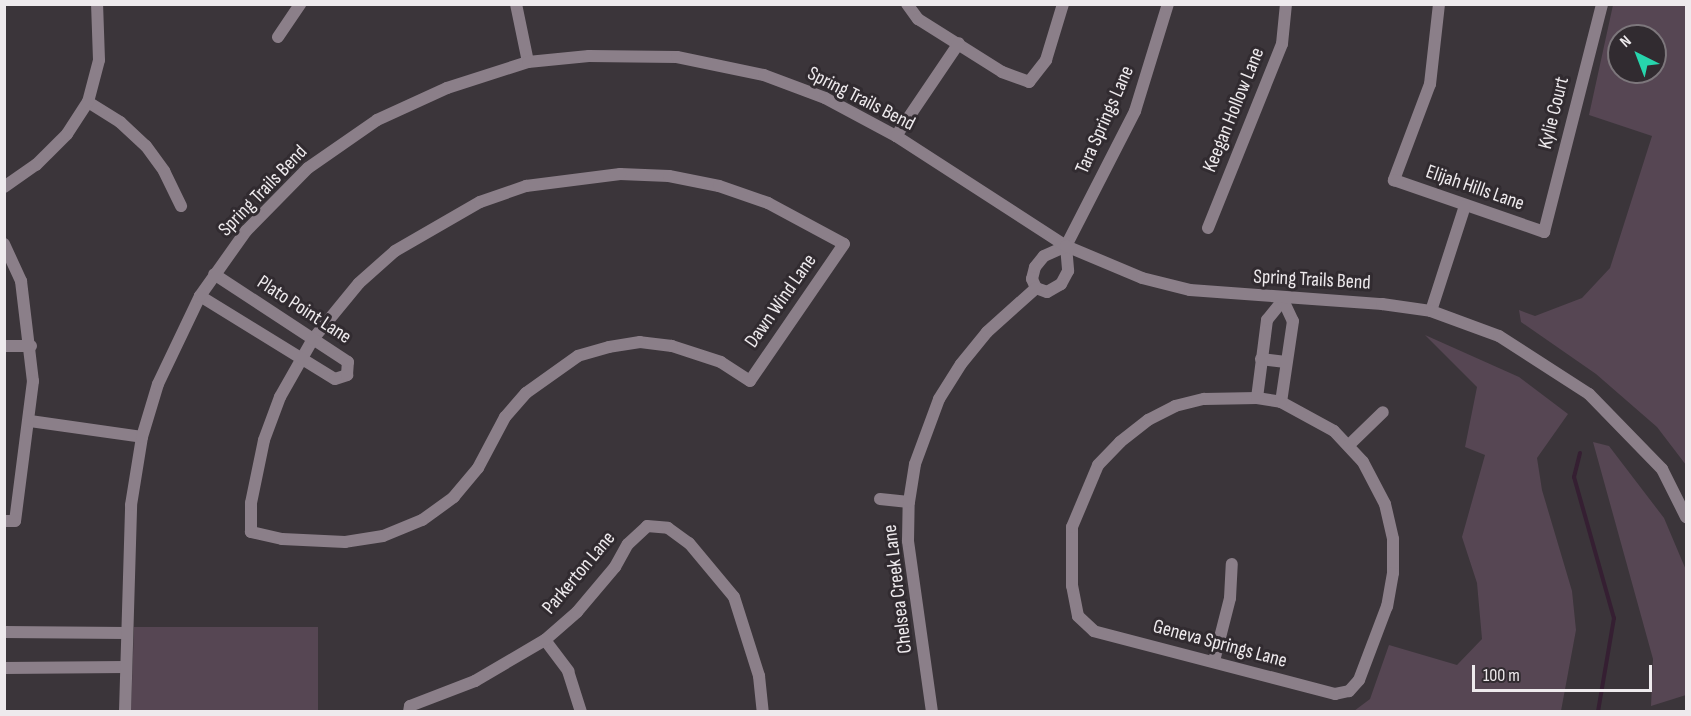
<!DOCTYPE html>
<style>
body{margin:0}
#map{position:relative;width:1691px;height:716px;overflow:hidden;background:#3b353a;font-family:"Sofia Sans Condensed",sans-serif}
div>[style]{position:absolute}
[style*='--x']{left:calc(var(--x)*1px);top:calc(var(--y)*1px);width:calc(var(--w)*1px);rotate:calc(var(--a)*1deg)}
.green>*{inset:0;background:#564653}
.stream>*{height:4px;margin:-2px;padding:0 2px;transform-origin:2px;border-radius:2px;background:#351f32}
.minor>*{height:12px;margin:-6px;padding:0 6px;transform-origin:6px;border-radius:6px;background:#8b7f89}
span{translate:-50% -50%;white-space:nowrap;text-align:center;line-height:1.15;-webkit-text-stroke:6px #312b30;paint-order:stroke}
.street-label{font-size:20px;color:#eeeaed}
.frame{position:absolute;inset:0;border:6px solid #eeeaed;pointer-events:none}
.north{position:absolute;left:1607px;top:24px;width:60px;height:60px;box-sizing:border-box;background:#312b30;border:2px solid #7d777c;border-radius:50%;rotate:318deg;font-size:16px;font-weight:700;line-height:24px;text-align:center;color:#eeeaed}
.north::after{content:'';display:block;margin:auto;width:21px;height:27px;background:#27d5ad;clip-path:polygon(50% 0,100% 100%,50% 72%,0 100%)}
.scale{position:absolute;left:1472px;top:665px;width:180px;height:27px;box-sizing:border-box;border:3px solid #eeeaed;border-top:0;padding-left:8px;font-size:18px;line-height:21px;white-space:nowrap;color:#eeeaed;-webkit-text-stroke:4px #312b30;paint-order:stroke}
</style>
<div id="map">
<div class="green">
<i style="clip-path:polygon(evenodd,1613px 5px,1686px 5px,1686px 465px,1657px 427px,1596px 374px,1521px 322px,1519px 310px,1535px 316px,1582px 298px,1610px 268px,1652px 136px,1589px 115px,1613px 5px,1619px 36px,1655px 36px,1655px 72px,1619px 72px,1619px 36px)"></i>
<i style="clip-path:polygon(1425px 335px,1519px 377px,1568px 414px,1537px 458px,1542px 490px,1572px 591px,1576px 630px,1561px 711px,1354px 711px,1370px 699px,1389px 645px,1457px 665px,1482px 639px,1477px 583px,1462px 537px,1485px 455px,1465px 447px,1477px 387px)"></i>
<i style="clip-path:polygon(1593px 442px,1609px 446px,1664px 518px,1686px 570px,1686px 695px,1651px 706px,1653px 659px)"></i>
<i style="clip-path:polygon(134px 627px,318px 627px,318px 711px,131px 711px)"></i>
</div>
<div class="stream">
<i style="--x:1580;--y:453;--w:25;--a:104"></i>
<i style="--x:1574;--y:477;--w:147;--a:74.2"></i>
<i style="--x:1614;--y:618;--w:95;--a:99.7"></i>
</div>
<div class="minor">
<i style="--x:516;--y:4;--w:59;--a:78.3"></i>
<i style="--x:907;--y:4;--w:19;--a:54"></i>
<i style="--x:918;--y:19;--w:99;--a:32.2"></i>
<i style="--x:1002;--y:72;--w:29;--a:20"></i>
<i style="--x:1029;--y:82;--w:28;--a:-52"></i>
<i style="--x:1046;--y:60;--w:59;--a:-73.1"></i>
<i style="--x:1439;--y:4;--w:81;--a:96.4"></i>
<i style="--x:1430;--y:84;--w:103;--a:110.6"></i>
<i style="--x:1394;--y:180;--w:159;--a:19.1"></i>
<i style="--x:1544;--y:232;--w:235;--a:-75.7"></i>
<i style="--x:278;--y:37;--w:40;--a:-56"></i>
<i style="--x:88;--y:102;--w:38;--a:32"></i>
<i style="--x:120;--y:122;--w:35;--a:43"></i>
<i style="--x:146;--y:146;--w:31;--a:54"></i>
<i style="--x:164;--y:171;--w:39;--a:64"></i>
<i style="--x:896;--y:136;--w:112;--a:-55.9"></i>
<i style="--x:620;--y:174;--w:49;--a:2.3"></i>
<i style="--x:669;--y:176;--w:51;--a:11.3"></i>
<i style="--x:719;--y:186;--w:52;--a:19.1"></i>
<i style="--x:768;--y:203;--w:86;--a:28.3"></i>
<i style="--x:844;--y:244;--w:166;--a:124.5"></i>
<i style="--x:750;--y:381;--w:35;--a:-147"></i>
<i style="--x:721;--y:362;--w:52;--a:-161.9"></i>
<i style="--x:672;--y:346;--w:32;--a:-173"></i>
<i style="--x:640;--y:342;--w:31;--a:171"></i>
<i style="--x:609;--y:347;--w:32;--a:164"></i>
<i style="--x:578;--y:356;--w:64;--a:144.6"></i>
<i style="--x:526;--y:393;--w:32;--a:131"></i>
<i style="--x:505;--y:417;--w:58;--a:117.9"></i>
<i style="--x:478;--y:468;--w:38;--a:130"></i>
<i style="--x:454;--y:497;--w:39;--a:144"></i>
<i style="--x:422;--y:520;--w:42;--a:157.7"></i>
<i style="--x:383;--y:536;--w:38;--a:171"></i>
<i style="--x:345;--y:542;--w:63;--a:-177.3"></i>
<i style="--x:282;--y:539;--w:32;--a:-167"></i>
<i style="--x:251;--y:532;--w:29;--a:-90"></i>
<i style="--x:251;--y:503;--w:64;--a:-78.3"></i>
<i style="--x:264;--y:440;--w:46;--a:-69.6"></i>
<i style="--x:280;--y:397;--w:67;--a:-60.4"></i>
<i style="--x:313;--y:339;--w:72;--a:-50.6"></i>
<i style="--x:359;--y:283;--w:48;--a:-41.6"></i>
<i style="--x:395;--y:251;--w:98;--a:-30"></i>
<i style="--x:480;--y:202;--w:49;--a:-19.2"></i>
<i style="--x:526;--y:186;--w:95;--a:-7.3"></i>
<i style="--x:4;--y:187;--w:39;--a:-35"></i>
<i style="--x:36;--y:165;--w:44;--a:-45"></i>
<i style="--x:67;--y:134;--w:38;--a:-57"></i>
<i style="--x:88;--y:102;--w:43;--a:-75.3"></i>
<i style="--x:99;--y:60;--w:56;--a:-92"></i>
<i style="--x:1208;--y:228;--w:198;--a:-68.1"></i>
<i style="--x:1282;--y:44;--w:40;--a:-84.3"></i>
<i style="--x:4;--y:244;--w:41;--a:65.3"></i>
<i style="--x:21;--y:281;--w:101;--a:83.2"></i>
<i style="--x:33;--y:381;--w:141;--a:97.3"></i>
<i style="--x:15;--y:521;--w:11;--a:180"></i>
<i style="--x:1066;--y:246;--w:152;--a:-62.9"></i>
<i style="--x:1135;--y:111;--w:112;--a:-72.9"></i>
<i style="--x:1066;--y:246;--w:25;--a:85"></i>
<i style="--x:1068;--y:271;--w:15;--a:118"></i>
<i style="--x:1061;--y:284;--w:16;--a:150"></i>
<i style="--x:1047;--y:292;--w:12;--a:-160"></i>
<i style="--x:1036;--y:288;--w:10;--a:-114"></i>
<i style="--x:1032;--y:279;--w:12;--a:-76"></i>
<i style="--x:1035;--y:267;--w:14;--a:-51"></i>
<i style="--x:1044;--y:256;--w:24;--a:-24"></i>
<i style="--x:200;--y:296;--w:158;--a:31.6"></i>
<i style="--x:335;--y:379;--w:13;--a:-18"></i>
<i style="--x:347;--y:375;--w:13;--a:-86"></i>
<i style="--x:348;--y:362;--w:160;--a:-146.7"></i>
<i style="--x:1431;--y:311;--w:110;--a:-72.1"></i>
<i style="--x:4;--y:346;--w:27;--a:0"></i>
<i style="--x:1261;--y:359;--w:25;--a:7"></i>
<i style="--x:1257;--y:398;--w:24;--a:9"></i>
<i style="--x:1281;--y:402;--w:60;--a:28.7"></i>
<i style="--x:1334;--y:431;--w:42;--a:46.9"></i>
<i style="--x:1363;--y:462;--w:47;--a:62.4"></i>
<i style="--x:1385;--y:504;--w:36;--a:77"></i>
<i style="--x:1393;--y:539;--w:34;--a:90"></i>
<i style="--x:1393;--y:573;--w:34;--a:100"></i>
<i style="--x:1387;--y:606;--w:79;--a:110.7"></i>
<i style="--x:1359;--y:680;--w:15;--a:132"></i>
<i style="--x:1349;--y:691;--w:14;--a:168"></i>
<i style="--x:1335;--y:694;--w:249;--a:-165.4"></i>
<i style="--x:1094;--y:631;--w:22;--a:-137"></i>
<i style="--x:1078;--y:616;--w:31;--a:-101"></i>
<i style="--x:1072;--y:586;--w:59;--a:-90"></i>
<i style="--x:1072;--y:527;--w:67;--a:-67.2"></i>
<i style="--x:1098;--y:465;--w:32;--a:-46"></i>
<i style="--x:1120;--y:442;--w:36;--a:-38"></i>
<i style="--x:1148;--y:420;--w:30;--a:-27"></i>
<i style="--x:1175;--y:406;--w:30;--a:-14"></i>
<i style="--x:1204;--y:399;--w:53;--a:-1.1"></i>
<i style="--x:1257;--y:398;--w:79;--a:-82.7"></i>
<i style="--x:1267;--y:320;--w:26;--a:-51"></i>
<i style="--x:1283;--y:300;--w:23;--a:65"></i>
<i style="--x:1293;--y:321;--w:82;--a:98.4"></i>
<i style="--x:30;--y:421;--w:113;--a:8.1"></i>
<i style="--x:1349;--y:445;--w:47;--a:-44.1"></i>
<i style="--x:880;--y:499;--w:29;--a:6"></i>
<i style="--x:4;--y:632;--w:122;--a:0.5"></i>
<i style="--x:545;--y:640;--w:39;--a:53"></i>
<i style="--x:568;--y:671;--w:43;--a:72.4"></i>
<i style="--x:1214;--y:661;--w:65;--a:-75.7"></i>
<i style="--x:1230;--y:598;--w:34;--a:-87"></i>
<i style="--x:4;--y:668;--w:121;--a:-0.5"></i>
<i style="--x:125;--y:712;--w:207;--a:-88.3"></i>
<i style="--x:131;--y:505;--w:69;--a:-80.8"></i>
<i style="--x:142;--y:437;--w:55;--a:-73.2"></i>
<i style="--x:158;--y:384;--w:98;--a:-64.5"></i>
<i style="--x:200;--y:296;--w:80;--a:-54.7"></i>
<i style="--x:246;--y:231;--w:88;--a:-45.5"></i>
<i style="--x:308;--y:168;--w:84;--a:-34.8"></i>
<i style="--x:377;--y:120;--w:77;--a:-24.6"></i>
<i style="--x:447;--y:88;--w:85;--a:-17.8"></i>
<i style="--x:528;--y:62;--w:61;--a:-5.6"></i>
<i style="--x:589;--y:56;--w:88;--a:0.7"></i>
<i style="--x:677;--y:57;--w:89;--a:11.7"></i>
<i style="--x:764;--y:75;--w:65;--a:20.7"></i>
<i style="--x:825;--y:98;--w:81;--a:28.2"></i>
<i style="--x:896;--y:136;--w:202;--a:32.9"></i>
<i style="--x:1066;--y:246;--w:82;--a:22.8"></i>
<i style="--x:1142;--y:278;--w:49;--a:14"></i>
<i style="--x:1190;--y:290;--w:193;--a:4.2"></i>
<i style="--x:1382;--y:304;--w:49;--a:8.1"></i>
<i style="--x:1431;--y:311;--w:72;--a:20.2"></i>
<i style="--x:1499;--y:336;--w:107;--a:32.8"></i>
<i style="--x:1589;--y:394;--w:105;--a:45.8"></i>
<i style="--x:1662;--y:469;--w:54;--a:63.4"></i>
<i style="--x:409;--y:712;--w:6;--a:-81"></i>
<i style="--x:410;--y:706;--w:70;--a:-21"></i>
<i style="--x:475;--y:681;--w:81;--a:-30.4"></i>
<i style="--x:545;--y:640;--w:43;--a:-41.2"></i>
<i style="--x:577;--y:612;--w:59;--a:-49.8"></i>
<i style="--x:615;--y:567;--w:26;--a:-61"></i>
<i style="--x:628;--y:544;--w:26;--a:-43"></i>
<i style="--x:647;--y:526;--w:21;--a:5"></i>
<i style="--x:668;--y:528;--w:26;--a:36"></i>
<i style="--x:689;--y:543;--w:70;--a:50.2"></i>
<i style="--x:734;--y:597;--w:83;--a:72.4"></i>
<i style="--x:759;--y:676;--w:36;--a:84"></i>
<i style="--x:932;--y:712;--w:173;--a:-98"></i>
<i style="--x:908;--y:541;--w:39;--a:-89"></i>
<i style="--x:909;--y:502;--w:38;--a:-81"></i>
<i style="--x:915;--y:464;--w:69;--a:-69.7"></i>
<i style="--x:939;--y:399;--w:41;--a:-57.8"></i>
<i style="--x:961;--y:364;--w:41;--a:-50.9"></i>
<i style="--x:987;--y:332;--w:66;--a:-41.9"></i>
</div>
<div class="street-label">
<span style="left:861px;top:99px;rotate:27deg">Spring Trails Bend</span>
<span style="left:1234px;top:110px;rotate:-68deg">Keegan Hollow Lane</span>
<span style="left:1554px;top:113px;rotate:-76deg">Kylie Court</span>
<span style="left:1105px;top:120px;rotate:-66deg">Tara Springs Lane</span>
<span style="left:1475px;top:188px;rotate:19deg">Elijah Hills Lane</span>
<span style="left:263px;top:191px;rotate:-46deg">Spring Trails Bend</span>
<span style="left:1312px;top:280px;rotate:3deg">Spring Trails Bend</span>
<span style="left:781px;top:301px;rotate:-55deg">Dawn Wind Lane</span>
<span style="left:304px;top:310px;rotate:33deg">Plato Point Lane</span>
<span style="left:579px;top:573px;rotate:-50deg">Parkerton Lane</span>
<span style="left:898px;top:589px;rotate:-97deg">Chelsea Creek Lane</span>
<span style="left:1220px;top:644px;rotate:15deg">Geneva Springs Lane</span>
</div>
<div class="frame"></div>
<div class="north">N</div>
<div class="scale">100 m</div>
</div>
